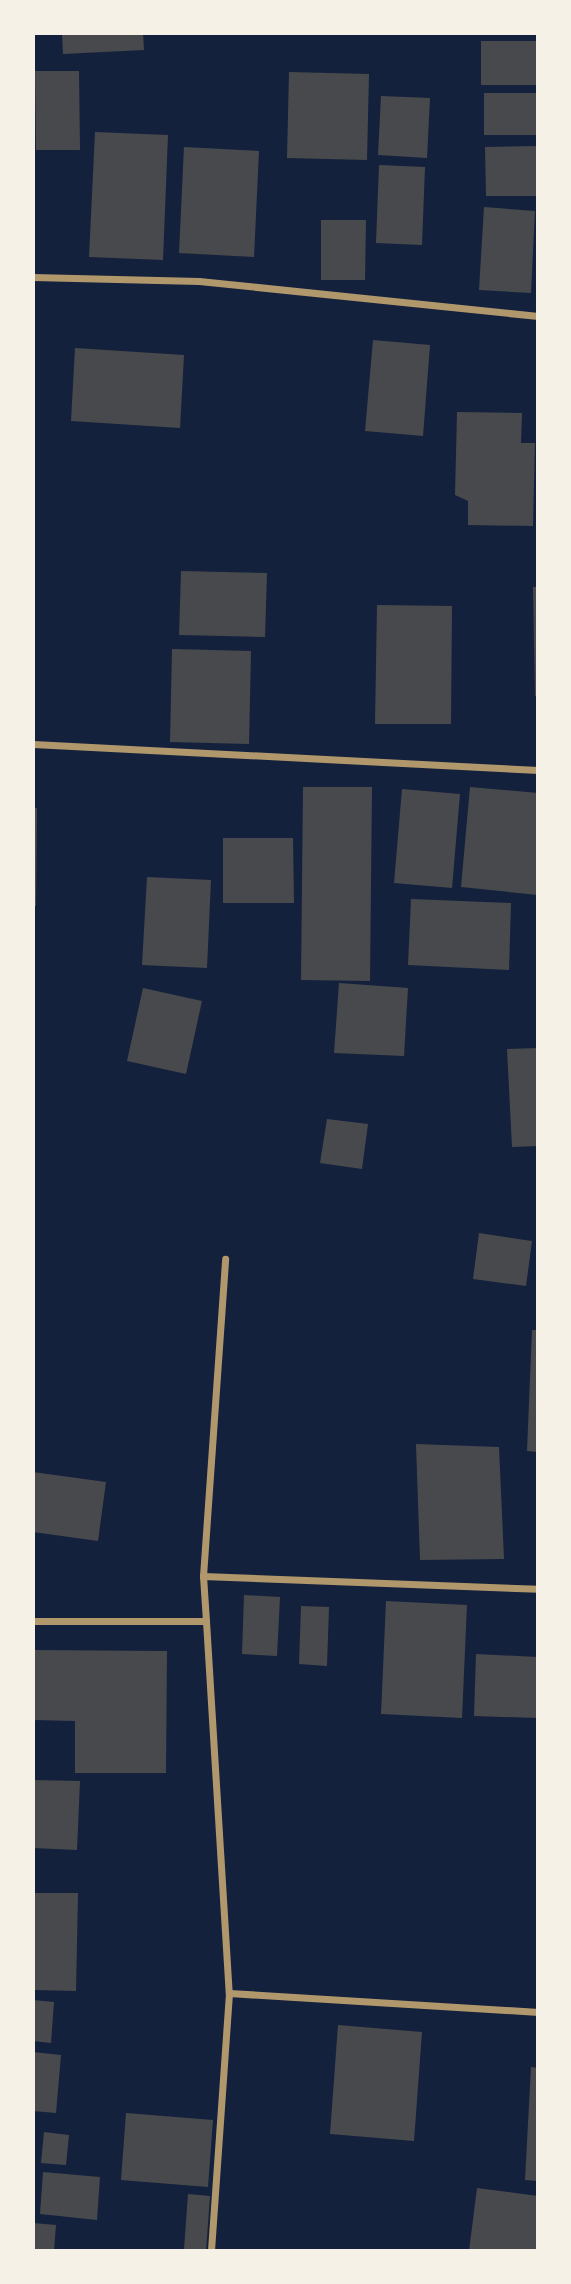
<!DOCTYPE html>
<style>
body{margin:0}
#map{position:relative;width:571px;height:2284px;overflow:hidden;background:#14213d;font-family:"Sofia Sans Condensed",sans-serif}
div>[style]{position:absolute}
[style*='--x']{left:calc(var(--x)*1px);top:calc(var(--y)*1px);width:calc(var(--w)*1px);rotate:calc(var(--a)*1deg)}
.building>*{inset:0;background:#48494c}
.minor>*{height:7px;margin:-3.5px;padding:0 3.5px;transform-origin:3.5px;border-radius:3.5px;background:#b1986c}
span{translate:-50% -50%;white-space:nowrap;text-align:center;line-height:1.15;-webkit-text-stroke:5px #f6f1e7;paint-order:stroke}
.frame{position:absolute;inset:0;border:35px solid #f6f1e7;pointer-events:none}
</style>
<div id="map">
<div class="building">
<i style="clip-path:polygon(62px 33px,143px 33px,144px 50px,63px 54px)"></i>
<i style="clip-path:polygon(481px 41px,538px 41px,538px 85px,481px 85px)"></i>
<i style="clip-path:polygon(35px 71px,79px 71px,80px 150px,36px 150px)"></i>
<i style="clip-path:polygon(289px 72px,369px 74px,367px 160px,287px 158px)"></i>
<i style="clip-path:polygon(484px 93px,538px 93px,538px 135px,484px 135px)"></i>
<i style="clip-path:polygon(381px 96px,430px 98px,427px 158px,378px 155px)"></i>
<i style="clip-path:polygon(95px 132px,168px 135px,163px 260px,89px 257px)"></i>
<i style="clip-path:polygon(538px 146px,538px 196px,486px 196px,485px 147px)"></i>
<i style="clip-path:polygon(184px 147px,259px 151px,254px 257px,179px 253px)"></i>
<i style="clip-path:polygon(379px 165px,425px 167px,422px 245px,376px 243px)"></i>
<i style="clip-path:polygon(484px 207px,535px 211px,531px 293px,479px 290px)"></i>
<i style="clip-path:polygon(321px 220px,366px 220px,365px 280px,321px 280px)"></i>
<i style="clip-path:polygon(373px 340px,430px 345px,423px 436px,365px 431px)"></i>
<i style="clip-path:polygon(75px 348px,184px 355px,180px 428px,71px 421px)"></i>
<i style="clip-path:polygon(457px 412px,522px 413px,521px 443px,535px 443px,533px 526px,468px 525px,468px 501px,455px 495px)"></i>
<i style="clip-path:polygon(181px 571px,267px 573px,265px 637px,179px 635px)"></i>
<i style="clip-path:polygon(533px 587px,538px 587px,538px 696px,535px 696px)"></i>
<i style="clip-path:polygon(377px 605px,452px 606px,451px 724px,375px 724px)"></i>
<i style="clip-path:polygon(172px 649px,251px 651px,249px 744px,170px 742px)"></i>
<i style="clip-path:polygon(303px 787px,372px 787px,370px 981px,301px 980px)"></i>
<i style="clip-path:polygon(470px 787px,538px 793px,538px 895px,461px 887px)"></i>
<i style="clip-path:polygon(402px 789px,460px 794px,452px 888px,394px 883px)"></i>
<i style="clip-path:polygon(33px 808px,37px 808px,36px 906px,33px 906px)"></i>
<i style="clip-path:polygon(223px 838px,293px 838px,294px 903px,223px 903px)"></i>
<i style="clip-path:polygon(147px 877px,211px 880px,207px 968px,142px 965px)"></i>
<i style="clip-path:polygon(411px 899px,511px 903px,509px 970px,408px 965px)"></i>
<i style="clip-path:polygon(339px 983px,408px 988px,404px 1056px,334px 1053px)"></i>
<i style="clip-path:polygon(143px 988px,202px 1001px,186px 1074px,127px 1061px)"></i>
<i style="clip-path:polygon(538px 1048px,538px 1146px,512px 1147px,507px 1049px)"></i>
<i style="clip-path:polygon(327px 1119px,368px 1124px,362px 1169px,320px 1163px)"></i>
<i style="clip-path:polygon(479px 1233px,532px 1241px,526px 1286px,473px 1279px)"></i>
<i style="clip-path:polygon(532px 1330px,538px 1330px,538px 1452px,527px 1451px)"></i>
<i style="clip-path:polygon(416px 1444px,499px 1447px,504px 1559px,420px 1560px)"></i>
<i style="clip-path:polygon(33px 1472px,106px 1482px,98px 1541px,33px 1532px)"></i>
<i style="clip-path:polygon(244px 1595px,280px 1597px,277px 1656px,242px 1654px)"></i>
<i style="clip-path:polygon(386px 1601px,467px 1605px,462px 1718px,381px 1714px)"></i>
<i style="clip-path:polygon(301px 1606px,329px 1607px,327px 1666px,299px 1664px)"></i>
<i style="clip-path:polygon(33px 1650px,167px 1651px,166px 1773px,75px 1773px,75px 1721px,33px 1720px)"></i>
<i style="clip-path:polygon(476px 1654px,538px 1657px,538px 1718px,474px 1716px)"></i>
<i style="clip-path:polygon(33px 1780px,80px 1781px,77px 1850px,33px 1848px)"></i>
<i style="clip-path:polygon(33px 1893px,78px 1893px,76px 1991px,33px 1990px)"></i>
<i style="clip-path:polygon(33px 2000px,54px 2002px,51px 2043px,33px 2041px)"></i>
<i style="clip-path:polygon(338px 2025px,422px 2032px,414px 2141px,330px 2134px)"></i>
<i style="clip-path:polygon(33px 2052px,61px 2055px,56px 2113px,33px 2111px)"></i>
<i style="clip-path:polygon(531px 2067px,538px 2068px,538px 2181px,525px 2180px)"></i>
<i style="clip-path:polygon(126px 2113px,213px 2120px,208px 2187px,121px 2180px)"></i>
<i style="clip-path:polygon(44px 2132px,69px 2135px,66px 2165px,41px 2163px)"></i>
<i style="clip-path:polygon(43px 2172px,100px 2177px,97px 2220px,40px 2214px)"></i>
<i style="clip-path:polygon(477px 2188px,538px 2196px,538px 2251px,469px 2251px)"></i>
<i style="clip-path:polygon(188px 2194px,210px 2196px,206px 2251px,184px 2249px)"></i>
<i style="clip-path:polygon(33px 2223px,56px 2225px,54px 2251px,33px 2251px)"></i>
</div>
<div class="minor">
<i style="--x:33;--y:277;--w:166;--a:1.4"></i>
<i style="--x:199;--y:281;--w:341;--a:5.9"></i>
<i style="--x:33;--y:744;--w:506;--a:2.95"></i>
<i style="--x:203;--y:1576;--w:335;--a:2.2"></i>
<i style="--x:33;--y:1621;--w:173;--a:0"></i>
<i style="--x:206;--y:1621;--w:45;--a:-93.8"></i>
<i style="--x:203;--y:1576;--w:318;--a:-86"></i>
<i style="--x:206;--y:1621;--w:373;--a:86.5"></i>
<i style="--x:229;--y:1993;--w:259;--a:94"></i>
<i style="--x:229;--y:1993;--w:310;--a:3.5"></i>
</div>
<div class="frame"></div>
</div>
